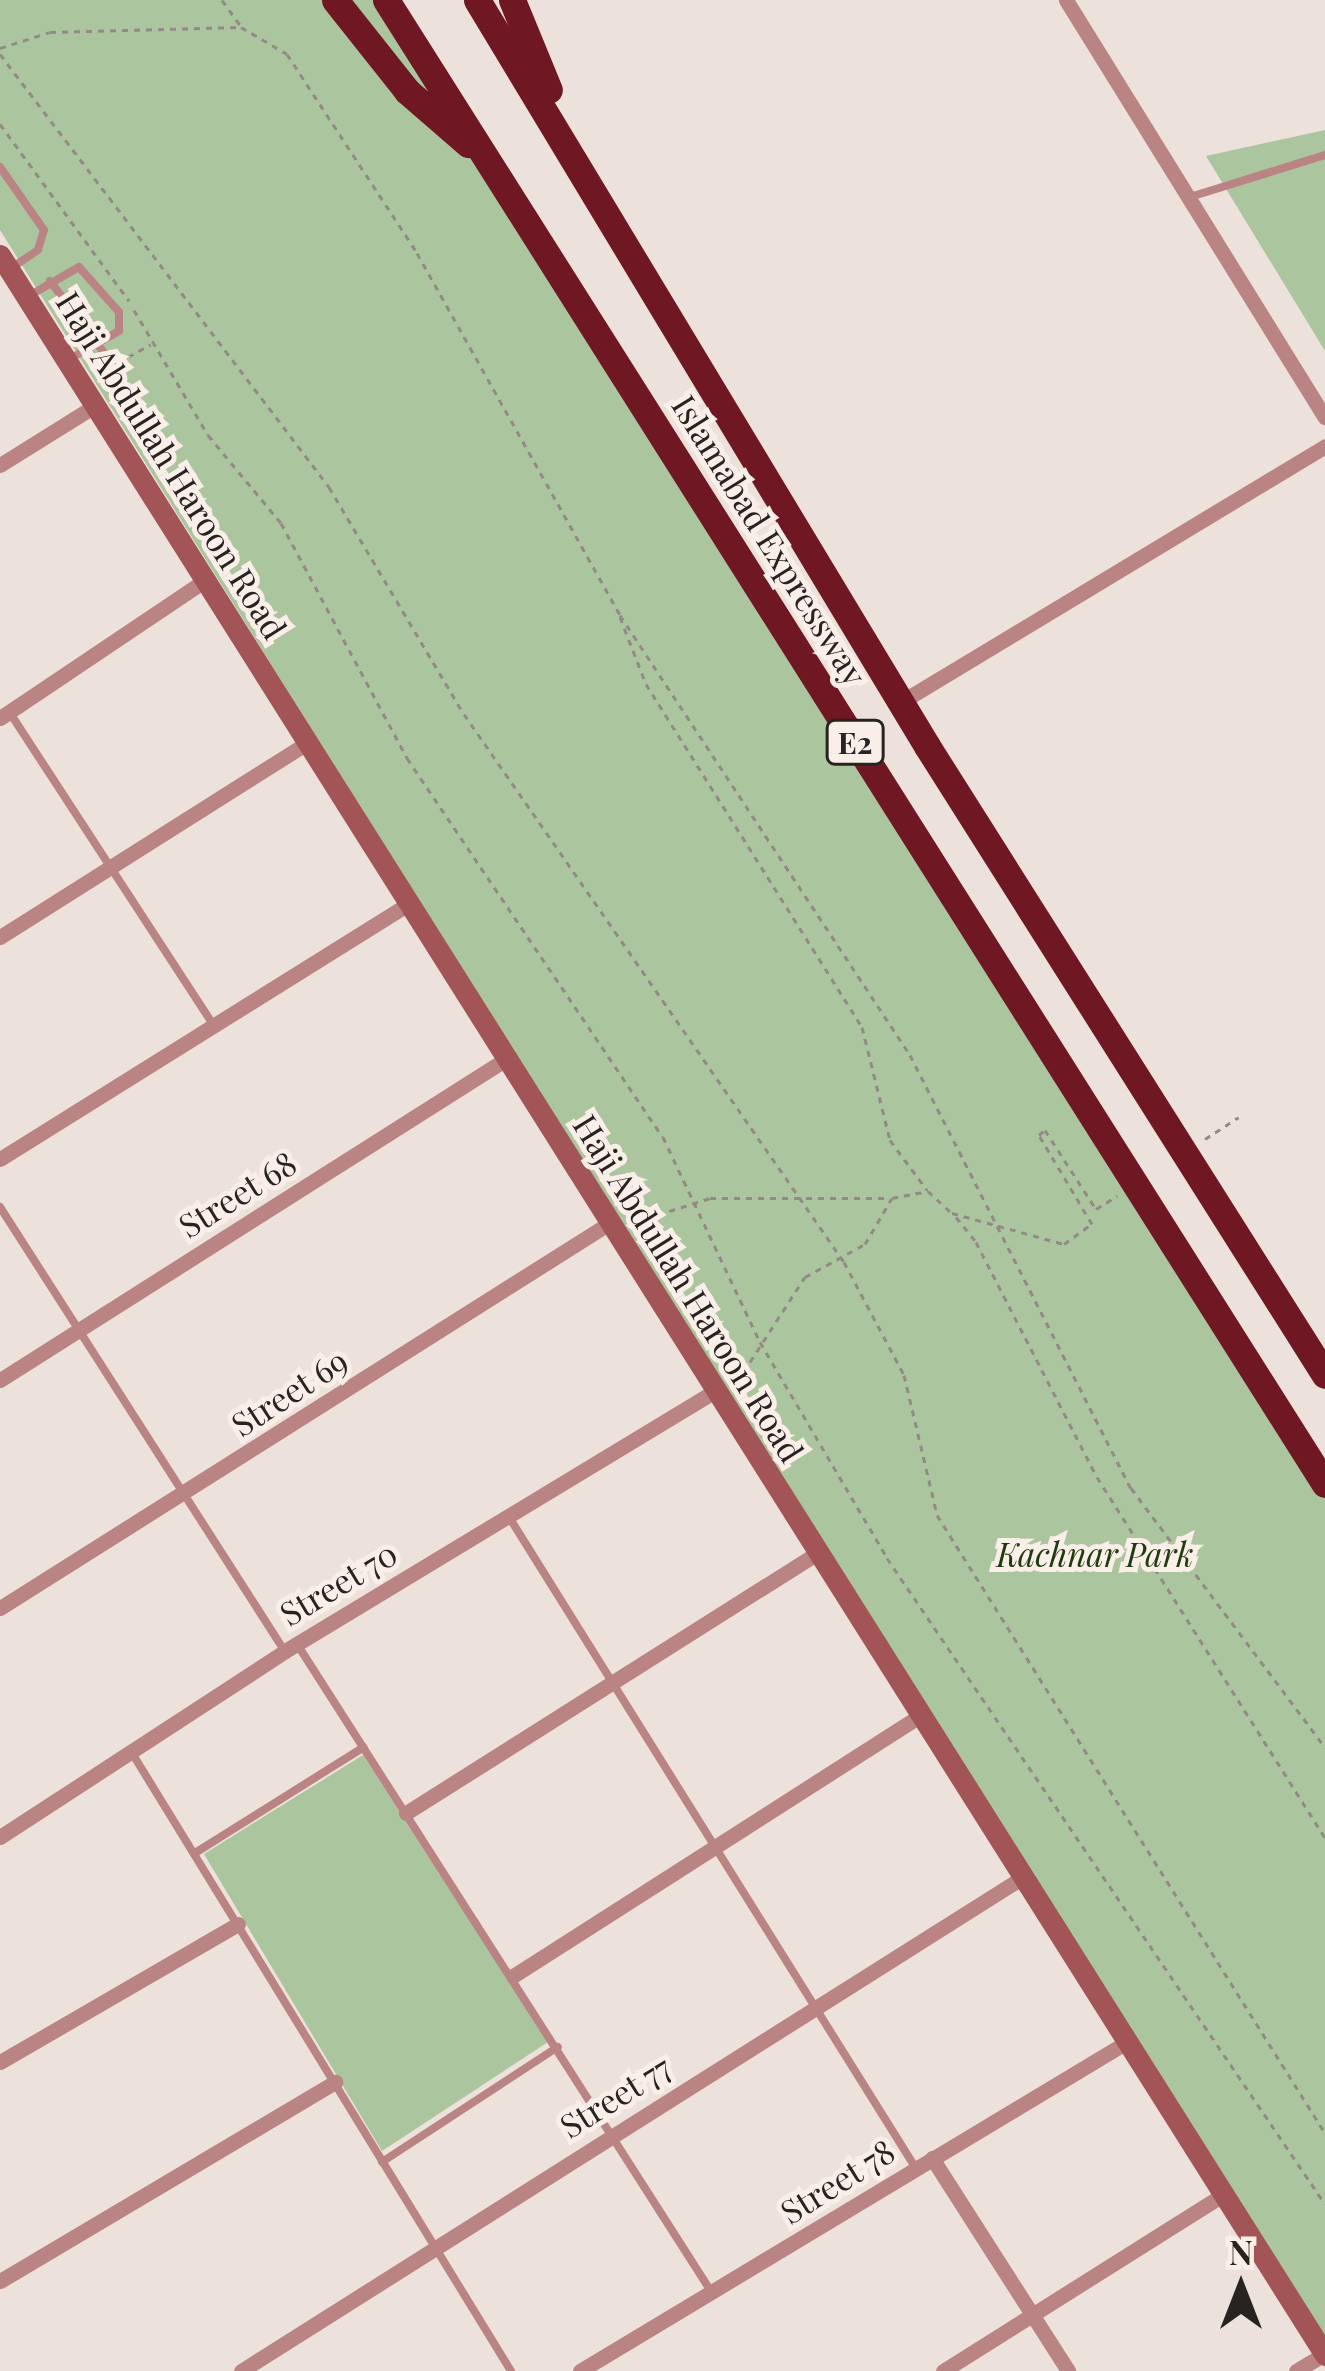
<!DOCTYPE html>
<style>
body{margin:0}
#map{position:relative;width:1325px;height:2371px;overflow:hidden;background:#ede1db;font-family:"Playfair Display",serif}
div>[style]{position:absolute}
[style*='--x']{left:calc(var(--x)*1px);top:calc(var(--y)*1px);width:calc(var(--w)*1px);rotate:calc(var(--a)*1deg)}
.green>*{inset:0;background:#abc59e}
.path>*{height:3px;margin-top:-1.5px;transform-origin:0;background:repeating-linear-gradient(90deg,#938a86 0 6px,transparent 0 12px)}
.lane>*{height:8px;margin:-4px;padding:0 4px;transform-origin:4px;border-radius:4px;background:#bb8484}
.street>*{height:15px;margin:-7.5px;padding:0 7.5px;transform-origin:7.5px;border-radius:7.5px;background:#bb8484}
.secondary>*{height:21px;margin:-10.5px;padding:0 10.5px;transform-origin:10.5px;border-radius:10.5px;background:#a35457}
.highway>*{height:27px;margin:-13.5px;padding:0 13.5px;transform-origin:13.5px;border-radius:13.5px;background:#701724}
span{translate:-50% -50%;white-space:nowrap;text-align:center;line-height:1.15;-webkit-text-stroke:10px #faeee8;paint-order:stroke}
.shield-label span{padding:3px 9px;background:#faeee8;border:3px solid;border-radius:9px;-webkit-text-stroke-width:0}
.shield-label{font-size:30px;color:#272321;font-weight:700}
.street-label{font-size:33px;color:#272321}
.park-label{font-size:33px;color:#213b11;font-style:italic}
.north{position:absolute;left:1181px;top:2227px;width:120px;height:120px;-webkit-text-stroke:9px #faeee8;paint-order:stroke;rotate:0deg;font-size:33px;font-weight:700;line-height:48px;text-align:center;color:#272321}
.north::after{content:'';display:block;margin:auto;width:42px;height:54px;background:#272321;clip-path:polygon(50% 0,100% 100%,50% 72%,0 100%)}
</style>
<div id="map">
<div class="green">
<i style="clip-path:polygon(0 0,376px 0,1325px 1490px,1325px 2352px,0 230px)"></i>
<i style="clip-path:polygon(1325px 130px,1325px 351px,1206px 156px)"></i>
<i style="clip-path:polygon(363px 1755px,548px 2042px,382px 2151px,204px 1854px)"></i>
</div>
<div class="path">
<i style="--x:222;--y:0;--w:31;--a:54"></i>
<i style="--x:0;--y:48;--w:52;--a:-17.7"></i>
<i style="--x:50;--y:32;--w:191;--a:-1.5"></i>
<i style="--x:241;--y:27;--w:53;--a:30.4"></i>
<i style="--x:287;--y:54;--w:238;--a:56.8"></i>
<i style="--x:417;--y:253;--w:415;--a:60.7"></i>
<i style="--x:620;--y:615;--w:527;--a:56.61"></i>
<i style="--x:910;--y:1055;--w:486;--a:63"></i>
<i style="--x:1131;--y:1488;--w:324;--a:53.2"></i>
<i style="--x:0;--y:54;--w:544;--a:52.77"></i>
<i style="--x:329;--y:487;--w:264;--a:59.3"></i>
<i style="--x:464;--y:714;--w:667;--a:55.26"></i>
<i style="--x:844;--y:1262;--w:128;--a:62"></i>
<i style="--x:904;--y:1375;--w:144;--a:76.7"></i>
<i style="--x:937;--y:1515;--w:730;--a:57.88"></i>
<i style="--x:0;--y:124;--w:219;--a:53.9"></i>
<i style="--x:134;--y:310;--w:145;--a:59.4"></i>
<i style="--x:208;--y:435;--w:114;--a:50.3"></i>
<i style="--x:281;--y:523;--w:267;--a:61.8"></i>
<i style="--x:407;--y:758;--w:457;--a:56"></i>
<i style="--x:663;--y:1137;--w:227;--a:64.7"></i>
<i style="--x:760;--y:1342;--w:251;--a:59.5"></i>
<i style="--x:887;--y:1558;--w:780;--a:55.86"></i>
<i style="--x:128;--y:357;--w:26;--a:-29"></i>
<i style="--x:620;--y:617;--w:72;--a:68.8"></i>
<i style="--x:646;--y:684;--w:405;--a:57.8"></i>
<i style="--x:862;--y:1027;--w:116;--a:76.1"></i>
<i style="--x:890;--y:1140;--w:62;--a:53.5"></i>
<i style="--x:1205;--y:1139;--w:40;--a:-32.9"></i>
<i style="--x:956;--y:1217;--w:32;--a:51"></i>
<i style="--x:976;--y:1242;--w:264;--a:62.8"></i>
<i style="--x:1097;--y:1477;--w:427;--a:57.7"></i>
<i style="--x:635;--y:1222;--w:79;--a:-17.7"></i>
<i style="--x:710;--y:1198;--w:180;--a:0"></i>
<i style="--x:737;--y:1382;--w:125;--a:-57.1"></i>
<i style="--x:805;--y:1277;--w:68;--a:-28.8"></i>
<i style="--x:865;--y:1244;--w:53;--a:-59.6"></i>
<i style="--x:892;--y:1198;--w:37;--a:-11"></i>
<i style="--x:928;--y:1191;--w:33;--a:43"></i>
<i style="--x:952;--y:1213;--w:116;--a:15.5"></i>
<i style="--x:1064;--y:1244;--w:34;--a:-36"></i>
<i style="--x:1092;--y:1224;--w:104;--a:-120.8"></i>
<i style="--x:1039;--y:1135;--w:8;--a:-40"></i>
<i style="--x:1045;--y:1130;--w:94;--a:57.2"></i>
<i style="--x:1096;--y:1209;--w:25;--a:-32"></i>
</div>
<div class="lane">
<i style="--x:0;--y:167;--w:77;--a:55.1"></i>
<i style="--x:44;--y:230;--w:21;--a:107"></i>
<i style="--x:38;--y:250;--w:32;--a:146"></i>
<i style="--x:1190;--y:197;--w:141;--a:-17.3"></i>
<i style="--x:50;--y:281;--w:105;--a:53.1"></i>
<i style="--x:27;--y:297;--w:60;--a:-30"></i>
<i style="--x:79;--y:267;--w:60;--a:48.4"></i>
<i style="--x:119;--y:312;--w:19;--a:90"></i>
<i style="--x:119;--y:331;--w:59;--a:150.4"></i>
<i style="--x:10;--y:713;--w:375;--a:56.9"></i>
<i style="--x:0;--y:1207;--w:526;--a:57.34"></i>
<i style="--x:509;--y:1517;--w:766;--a:58.01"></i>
<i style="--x:297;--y:1644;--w:770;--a:57.4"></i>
<i style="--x:132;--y:1753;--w:725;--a:58.48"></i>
<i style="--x:195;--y:1853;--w:199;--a:-32.1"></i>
<i style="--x:382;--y:2162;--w:210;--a:-33.2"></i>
</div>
<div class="street">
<i style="--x:1066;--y:0;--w:491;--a:58.2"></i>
<i style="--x:0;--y:465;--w:113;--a:-32"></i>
<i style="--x:901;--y:702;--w:495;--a:-31.1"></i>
<i style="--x:0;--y:718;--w:247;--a:-33.9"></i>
<i style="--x:0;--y:937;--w:363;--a:-32.3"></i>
<i style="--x:0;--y:1159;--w:483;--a:-32"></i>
<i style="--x:0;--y:1380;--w:599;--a:-32.39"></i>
<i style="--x:0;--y:1608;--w:719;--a:-32.28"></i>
<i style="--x:406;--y:1813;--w:485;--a:-32.3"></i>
<i style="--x:0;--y:1837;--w:340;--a:-33.1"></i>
<i style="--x:285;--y:1651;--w:502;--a:-31.16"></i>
<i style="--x:513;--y:1976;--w:481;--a:-32.6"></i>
<i style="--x:0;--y:2062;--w:275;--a:-30.1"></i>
<i style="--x:932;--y:2158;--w:253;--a:57.4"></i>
<i style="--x:0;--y:2281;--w:390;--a:-30.7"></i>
<i style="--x:241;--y:2371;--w:925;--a:-32.28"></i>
<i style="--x:580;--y:2371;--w:636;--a:-31.04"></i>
<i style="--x:943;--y:2371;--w:332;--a:-32.2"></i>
<i style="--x:1296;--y:2371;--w:33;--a:-31"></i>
</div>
<div class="secondary">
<i style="--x:0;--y:255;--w:2483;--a:57.75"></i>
</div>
<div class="highway">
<i style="--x:335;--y:0;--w:116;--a:51.6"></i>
<i style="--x:407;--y:91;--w:81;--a:41"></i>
<i style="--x:386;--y:0;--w:1756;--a:57.68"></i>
<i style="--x:477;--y:0;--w:871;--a:58.9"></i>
<i style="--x:927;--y:746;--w:744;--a:57.68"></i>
<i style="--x:512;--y:0;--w:97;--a:67.7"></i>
</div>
<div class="shield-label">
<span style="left:855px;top:742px">E2</span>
</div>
<div class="street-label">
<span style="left:172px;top:465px;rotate:58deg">Haji Abdullah Haroon Road</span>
<span style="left:770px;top:540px;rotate:58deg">Islamabad Expressway</span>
<span style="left:237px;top:1194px;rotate:-32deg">Street 68</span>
<span style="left:689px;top:1288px;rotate:58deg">Haji Abdullah Haroon Road</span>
<span style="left:289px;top:1392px;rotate:-33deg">Street 69</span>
<span style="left:338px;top:1583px;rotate:-31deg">Street 70</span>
<span style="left:615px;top:2096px;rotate:-32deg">Street 77</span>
<span style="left:837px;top:2181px;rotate:-32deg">Street 78</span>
</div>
<div class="park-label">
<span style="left:1095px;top:1554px">Kachnar Park</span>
</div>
<div class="north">N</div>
</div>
